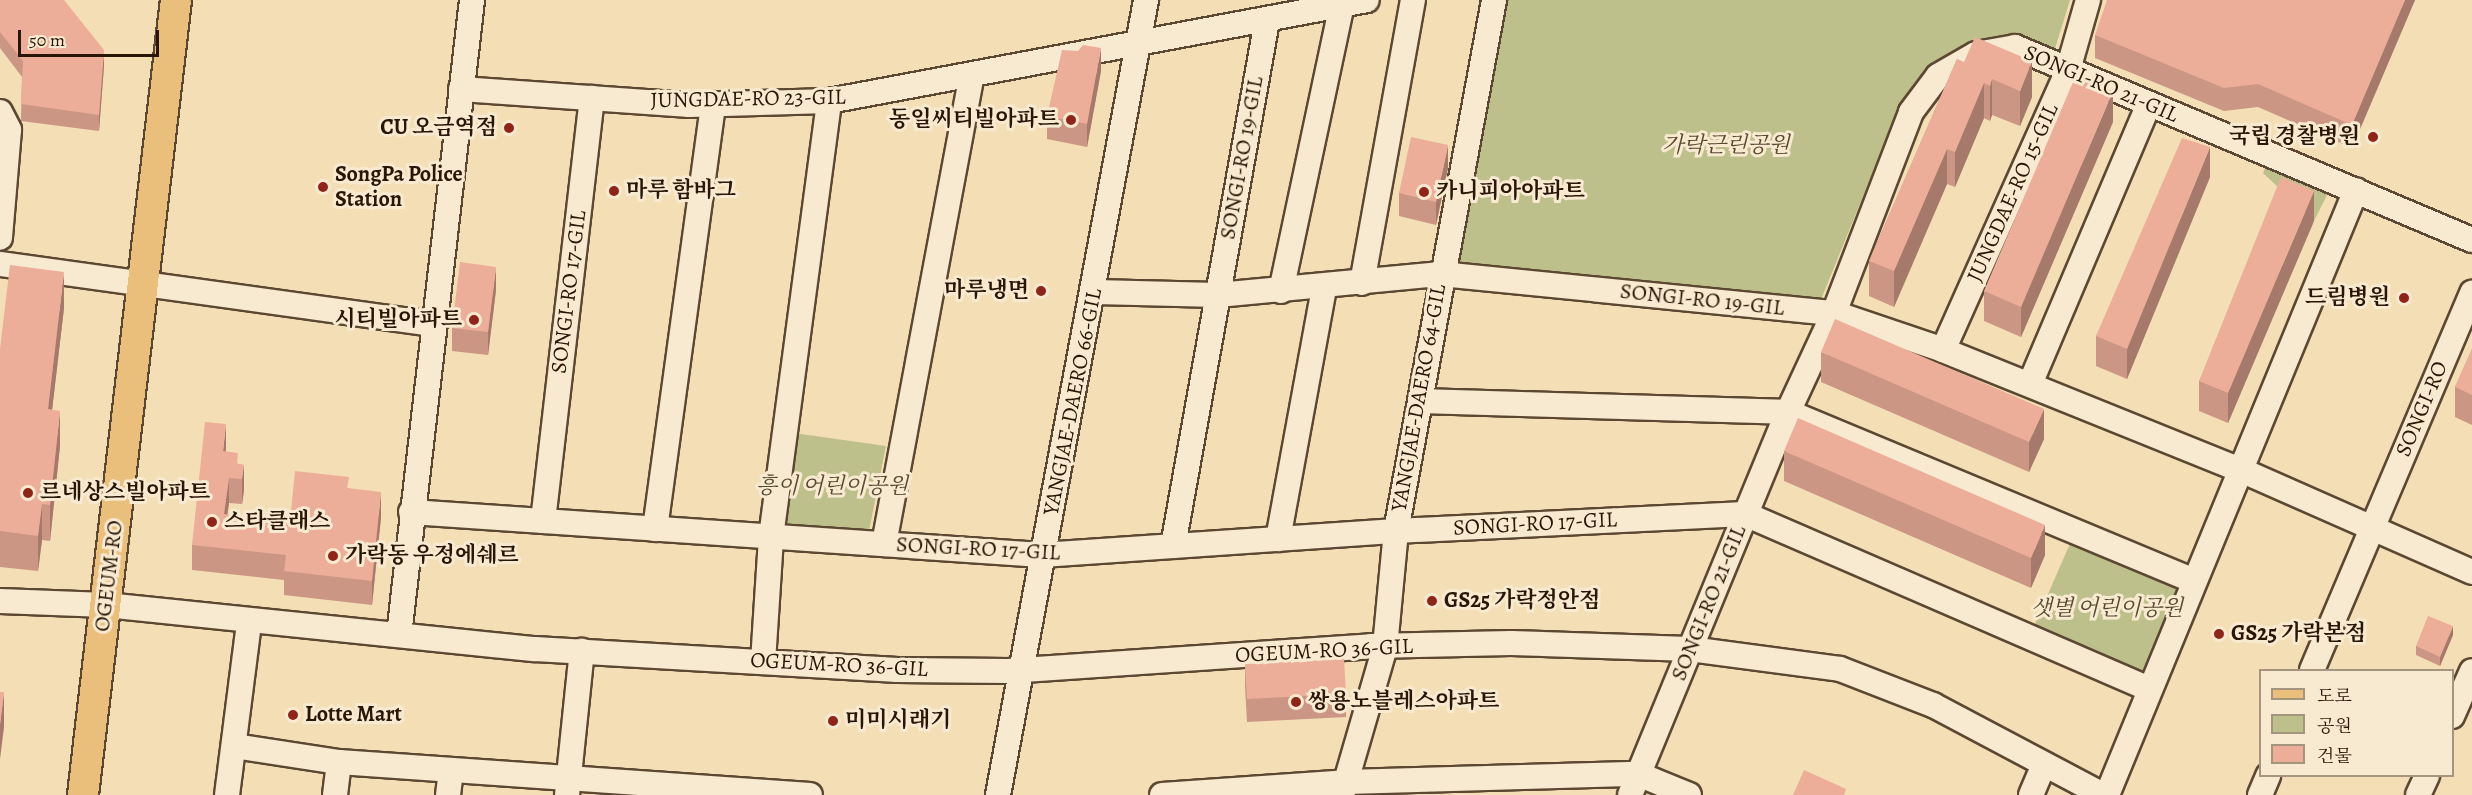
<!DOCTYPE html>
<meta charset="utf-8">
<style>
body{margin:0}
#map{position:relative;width:2472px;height:795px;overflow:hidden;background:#f4deb6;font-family:Alegreya,"Noto Serif KR",serif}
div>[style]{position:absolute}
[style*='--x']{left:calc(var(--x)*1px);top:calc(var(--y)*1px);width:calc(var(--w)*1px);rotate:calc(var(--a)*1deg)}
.green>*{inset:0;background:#bec08c}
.roads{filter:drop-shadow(2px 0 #5c4832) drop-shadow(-2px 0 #5c4832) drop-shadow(0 2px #5c4832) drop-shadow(0 -2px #5c4832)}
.minor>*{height:24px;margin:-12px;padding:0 12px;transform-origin:12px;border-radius:12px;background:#f8ead0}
.major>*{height:30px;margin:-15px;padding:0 15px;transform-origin:15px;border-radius:15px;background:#eabf7b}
.wall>*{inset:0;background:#cb9684}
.shaded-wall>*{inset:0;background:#a57a6b}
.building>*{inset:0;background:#ecae99}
.dots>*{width:16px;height:16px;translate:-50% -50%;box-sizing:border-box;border:3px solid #f8ead0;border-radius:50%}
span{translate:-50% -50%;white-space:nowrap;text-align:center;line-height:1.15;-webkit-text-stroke:6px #f8ead0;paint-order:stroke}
.street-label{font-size:22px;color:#291606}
.poi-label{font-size:22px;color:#291606;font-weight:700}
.right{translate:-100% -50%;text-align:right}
.left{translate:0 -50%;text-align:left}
.park-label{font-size:22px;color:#56492e;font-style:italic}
.legend{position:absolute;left:2259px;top:669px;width:195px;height:108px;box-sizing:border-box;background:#f8ead0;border:2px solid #a5957f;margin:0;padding:8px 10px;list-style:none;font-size:18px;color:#291606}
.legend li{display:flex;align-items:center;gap:12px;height:30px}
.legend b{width:30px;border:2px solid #a5957f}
.scale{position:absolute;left:18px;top:30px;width:141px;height:27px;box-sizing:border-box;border:3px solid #291606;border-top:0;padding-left:8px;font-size:18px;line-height:21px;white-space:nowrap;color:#291606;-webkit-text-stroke:4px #f8ead0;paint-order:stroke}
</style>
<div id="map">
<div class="green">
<i style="clip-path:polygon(1507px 0,2070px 0,2054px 52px,2011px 34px,1970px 45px,1927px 66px,1899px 108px,1820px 302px,1450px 267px)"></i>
<i style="clip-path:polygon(2268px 162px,2328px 193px,2314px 221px,2263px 173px)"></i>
<i style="clip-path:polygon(794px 433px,886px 446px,868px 536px,779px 529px)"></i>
<i style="clip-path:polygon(2072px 539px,2184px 585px,2145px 678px,2031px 633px)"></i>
</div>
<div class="roads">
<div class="minor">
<i style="--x:461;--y:89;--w:229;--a:4"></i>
<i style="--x:689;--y:105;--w:140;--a:-1.6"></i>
<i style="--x:829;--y:101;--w:547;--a:-10.63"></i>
<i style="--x:0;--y:112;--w:20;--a:63"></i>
<i style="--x:9;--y:130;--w:108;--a:94.8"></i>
<i style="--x:0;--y:264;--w:438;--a:7.9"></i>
<i style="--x:1362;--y:283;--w:288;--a:-79.8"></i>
<i style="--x:1281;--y:291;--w:292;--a:-78"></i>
<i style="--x:1095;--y:292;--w:123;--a:1.4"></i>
<i style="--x:1218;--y:295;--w:224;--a:-5.4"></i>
<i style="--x:1441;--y:274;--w:395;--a:5.7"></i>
<i style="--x:1834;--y:313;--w:115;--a:18.7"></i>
<i style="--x:1943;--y:350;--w:323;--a:22"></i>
<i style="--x:2243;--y:471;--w:250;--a:23.8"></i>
<i style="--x:1943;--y:350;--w:307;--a:-65.9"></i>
<i style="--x:2068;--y:70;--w:73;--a:-74.1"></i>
<i style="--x:2030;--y:384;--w:304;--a:-67"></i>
<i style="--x:1423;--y:401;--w:365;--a:1.7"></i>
<i style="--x:1788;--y:412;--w:440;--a:22.6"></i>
<i style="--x:411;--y:512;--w:632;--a:3.9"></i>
<i style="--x:1042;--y:555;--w:355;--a:-3.9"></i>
<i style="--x:1396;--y:531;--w:349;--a:-2.8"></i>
<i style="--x:1745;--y:514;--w:441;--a:23.4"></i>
<i style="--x:543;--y:521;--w:426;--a:-83.4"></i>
<i style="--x:655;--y:529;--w:429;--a:-82.2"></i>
<i style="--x:1278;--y:539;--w:255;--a:-79.6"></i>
<i style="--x:884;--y:544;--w:477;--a:-79.4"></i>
<i style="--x:1173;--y:546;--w:533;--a:-79.85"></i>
<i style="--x:0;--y:601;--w:106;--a:2.2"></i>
<i style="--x:106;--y:605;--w:431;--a:5.9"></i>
<i style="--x:535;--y:649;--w:363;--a:3.3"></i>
<i style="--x:897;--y:670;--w:111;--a:0.5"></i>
<i style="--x:1008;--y:671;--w:364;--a:-3.9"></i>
<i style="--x:1371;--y:646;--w:140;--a:-1.2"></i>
<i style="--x:1511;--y:643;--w:179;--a:1.9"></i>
<i style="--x:1690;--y:649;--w:151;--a:7.6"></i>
<i style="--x:1840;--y:669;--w:100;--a:21.2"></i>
<i style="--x:1933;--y:705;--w:192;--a:27.9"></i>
<i style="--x:399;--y:635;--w:639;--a:-83.44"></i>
<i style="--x:763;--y:662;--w:125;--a:-86.3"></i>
<i style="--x:771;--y:537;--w:440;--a:-82.4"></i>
<i style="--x:2312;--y:670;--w:410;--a:-67"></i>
<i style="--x:2452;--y:716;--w:49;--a:-66"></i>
<i style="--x:234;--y:746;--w:106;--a:8.7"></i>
<i style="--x:339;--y:762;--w:472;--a:4"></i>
<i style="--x:227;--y:795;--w:173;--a:-82.7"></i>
<i style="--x:335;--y:795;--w:33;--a:-83"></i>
<i style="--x:448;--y:795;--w:24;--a:-83"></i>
<i style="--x:567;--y:795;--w:145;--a:-84.1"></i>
<i style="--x:998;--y:795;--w:809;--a:-79.45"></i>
<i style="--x:1162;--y:795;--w:184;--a:-4"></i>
<i style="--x:1346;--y:782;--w:292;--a:-1.6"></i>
<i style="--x:1638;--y:774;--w:55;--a:22.4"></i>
<i style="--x:1342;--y:795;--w:154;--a:-73.8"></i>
<i style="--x:1385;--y:647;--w:117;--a:-84.6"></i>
<i style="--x:1396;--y:531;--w:540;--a:-79.54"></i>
<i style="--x:1630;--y:795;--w:414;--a:-67.6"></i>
<i style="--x:1788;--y:412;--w:109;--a:-65.1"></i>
<i style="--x:1834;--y:313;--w:215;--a:-69"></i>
<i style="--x:1911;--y:112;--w:45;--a:-53.1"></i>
<i style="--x:1938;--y:76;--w:44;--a:-30.1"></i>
<i style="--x:1976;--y:54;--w:40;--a:-10"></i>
<i style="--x:2015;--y:47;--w:496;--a:22.9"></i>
<i style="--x:2031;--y:795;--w:30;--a:-67"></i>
<i style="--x:2107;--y:795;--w:654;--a:-67.63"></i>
<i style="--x:2260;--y:795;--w:21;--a:-67"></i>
<i style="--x:2418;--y:795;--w:21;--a:-65"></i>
</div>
<div class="major">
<i style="--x:83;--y:795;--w:800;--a:-83.33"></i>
</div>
</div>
<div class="wall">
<i style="clip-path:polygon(0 0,104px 66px,99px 131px,21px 121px,22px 77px,0 48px)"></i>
<i style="clip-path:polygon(2415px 0,2352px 148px,2258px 107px,2224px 111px,2095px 58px,2095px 35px)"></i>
<i style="clip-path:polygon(1957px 59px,2032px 97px,2020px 126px,1992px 115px,1990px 121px,1984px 118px,1955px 187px,1947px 184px,1894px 307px,1869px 296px,1869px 261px)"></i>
<i style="clip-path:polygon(1101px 71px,1087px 147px,1047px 139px,1047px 116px)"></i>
<i style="clip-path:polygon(2113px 122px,2021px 337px,1984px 321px,1984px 291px)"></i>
<i style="clip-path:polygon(1448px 168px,1436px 225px,1399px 216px,1399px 193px)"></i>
<i style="clip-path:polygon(2210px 177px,2127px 379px,2096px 366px,2096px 336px)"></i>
<i style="clip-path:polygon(2314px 221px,2228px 423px,2199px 411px,2199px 381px)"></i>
<i style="clip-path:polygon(496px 290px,488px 355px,452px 351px,452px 328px)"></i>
<i style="clip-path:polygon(64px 308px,52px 410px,60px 446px,50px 541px,42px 540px,38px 571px,0 567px,0 349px)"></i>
<i style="clip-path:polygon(2472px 349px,2472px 425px,2455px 417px,2455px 387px)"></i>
<i style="clip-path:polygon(1821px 352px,2044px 439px,2029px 472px,1821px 382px)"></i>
<i style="clip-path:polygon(225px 451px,238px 464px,244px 465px,244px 490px,242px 504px,229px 503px,227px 515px,290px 521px,349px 488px,381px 517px,372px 605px,284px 595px,284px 580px,192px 570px,192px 545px)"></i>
<i style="clip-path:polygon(1784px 451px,2045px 555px,2031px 588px,1784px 481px)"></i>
<i style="clip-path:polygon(2453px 635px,2440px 666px,2416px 655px,2416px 646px)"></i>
<i style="clip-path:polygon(1245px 664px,1346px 694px,1346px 717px,1247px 722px,1245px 687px)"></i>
</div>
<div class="shaded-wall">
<i style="clip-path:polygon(2405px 0,2415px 0,2352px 148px,2352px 125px)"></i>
<i style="clip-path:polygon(1101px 48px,1101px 71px,1087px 147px,1087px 124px)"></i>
<i style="clip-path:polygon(104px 50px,104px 66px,99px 131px,99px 115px)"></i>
<i style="clip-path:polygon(2032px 61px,2032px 97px,2020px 126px,2020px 91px)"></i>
<i style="clip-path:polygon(1992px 79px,1992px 115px,1990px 121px,1990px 86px)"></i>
<i style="clip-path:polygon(1984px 83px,1984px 118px,1955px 187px,1955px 152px)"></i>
<i style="clip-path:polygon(2113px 91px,2113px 122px,2021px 337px,2021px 307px)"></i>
<i style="clip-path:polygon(1448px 145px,1448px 168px,1436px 225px,1436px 202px)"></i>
<i style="clip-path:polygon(2210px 147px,2210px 177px,2127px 379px,2127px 349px)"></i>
<i style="clip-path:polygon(1947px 149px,1947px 184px,1894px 307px,1894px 271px)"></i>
<i style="clip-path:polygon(2314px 191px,2314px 221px,2228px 423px,2228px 393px)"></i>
<i style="clip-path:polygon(496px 267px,496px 290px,488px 355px,488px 332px)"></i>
<i style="clip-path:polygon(64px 272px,64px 308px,48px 445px,48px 409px)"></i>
<i style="clip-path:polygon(2044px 409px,2044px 439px,2029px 472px,2029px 442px)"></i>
<i style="clip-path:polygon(60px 411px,60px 446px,50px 541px,50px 505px)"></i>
<i style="clip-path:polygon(226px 424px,226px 449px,223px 476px,223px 451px)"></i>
<i style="clip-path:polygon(244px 465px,244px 490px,242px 504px,242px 479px)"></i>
<i style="clip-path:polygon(229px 478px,229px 503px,224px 539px,224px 514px)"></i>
<i style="clip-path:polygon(381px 492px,381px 517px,372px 605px,372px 581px)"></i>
<i style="clip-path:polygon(42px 504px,42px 540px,38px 571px,38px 536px)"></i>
<i style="clip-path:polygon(2045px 525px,2045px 555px,2031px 588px,2031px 558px)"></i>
<i style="clip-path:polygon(2453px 626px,2453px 635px,2440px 666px,2440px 657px)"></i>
<i style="clip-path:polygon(4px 692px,4px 727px,0 759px,0 724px)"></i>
</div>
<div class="building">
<i style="clip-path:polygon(0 0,64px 0,104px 50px,99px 115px,21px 104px,23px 61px,0 32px)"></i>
<i style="clip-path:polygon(2107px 0,2405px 0,2352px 125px,2258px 84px,2224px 88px,2095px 35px)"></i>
<i style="clip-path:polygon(1975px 37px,2032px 61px,2020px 91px,1992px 79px,1990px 86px,1984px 83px,1955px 152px,1947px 149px,1894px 271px,1869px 261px,1957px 59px,1964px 62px)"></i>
<i style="clip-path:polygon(1083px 45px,1101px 48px,1087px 124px,1047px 116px,1062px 50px,1078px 51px)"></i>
<i style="clip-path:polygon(2076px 75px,2113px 91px,2021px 307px,1984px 291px)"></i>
<i style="clip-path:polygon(1411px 137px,1448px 145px,1436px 202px,1399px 193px)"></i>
<i style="clip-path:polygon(2182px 138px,2210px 147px,2127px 349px,2096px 336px)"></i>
<i style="clip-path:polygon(2281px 177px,2314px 191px,2228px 393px,2199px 381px)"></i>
<i style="clip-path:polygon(460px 262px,496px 267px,488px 332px,452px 328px)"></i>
<i style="clip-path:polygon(10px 265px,64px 272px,48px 409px,60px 411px,50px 505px,42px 504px,38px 536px,0 531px,0 534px,0 349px)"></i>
<i style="clip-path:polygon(1835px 319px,2044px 409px,2029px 442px,1821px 352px)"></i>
<i style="clip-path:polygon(2472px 349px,2472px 395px,2455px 387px)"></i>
<i style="clip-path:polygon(1798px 418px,2045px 525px,2031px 558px,1784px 451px)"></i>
<i style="clip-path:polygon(205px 422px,226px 424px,223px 451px,238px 453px,237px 464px,244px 465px,242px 479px,229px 478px,224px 514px,290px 521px,295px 471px,349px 477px,347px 488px,381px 492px,372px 581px,284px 571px,286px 555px,192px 545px)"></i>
<i style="clip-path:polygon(2428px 616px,2453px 626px,2440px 657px,2416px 646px)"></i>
<i style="clip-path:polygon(1344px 659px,1346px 694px,1247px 699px,1245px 664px)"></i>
<i style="clip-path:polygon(0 692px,4px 692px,0 724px)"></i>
<i style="clip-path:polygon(1804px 770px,1846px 789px,1844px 795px,1793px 795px)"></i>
</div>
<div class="dots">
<i style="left:1071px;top:120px;background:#8f2418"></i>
<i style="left:509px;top:128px;background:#8f2418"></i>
<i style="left:2373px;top:137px;background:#8f2418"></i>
<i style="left:323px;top:187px;background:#8f2418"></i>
<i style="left:614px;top:191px;background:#8f2418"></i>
<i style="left:1424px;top:192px;background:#8f2418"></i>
<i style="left:1041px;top:291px;background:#8f2418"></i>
<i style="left:2404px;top:298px;background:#8f2418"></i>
<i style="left:474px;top:320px;background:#8f2418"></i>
<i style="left:28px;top:493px;background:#8f2418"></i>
<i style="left:212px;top:522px;background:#8f2418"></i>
<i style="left:333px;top:556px;background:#8f2418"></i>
<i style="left:1432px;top:601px;background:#8f2418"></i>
<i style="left:2219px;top:634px;background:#8f2418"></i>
<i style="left:1296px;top:702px;background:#8f2418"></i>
<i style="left:293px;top:715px;background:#8f2418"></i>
<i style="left:833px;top:721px;background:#8f2418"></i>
</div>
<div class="street-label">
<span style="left:2101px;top:84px;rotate:23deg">SONGI-RO 21-GIL</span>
<span style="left:748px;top:99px;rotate:-1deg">JUNGDAE-RO 23-GIL</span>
<span style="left:1242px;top:158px;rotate:-80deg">SONGI-RO 19-GIL</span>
<span style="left:2013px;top:193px;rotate:-66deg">JUNGDAE-RO 15-GIL</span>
<span style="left:569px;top:292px;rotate:-83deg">SONGI-RO 17-GIL</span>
<span style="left:1702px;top:300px;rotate:6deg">SONGI-RO 19-GIL</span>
<span style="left:1419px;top:398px;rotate:-80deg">YANGJAE-DAERO 64-GIL</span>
<span style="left:1073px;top:402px;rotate:-79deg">YANGJAE-DAERO 66-GIL</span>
<span style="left:2422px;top:409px;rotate:-67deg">SONGI-RO</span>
<span style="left:1535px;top:524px;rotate:-3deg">SONGI-RO 17-GIL</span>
<span style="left:978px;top:549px;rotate:3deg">SONGI-RO 17-GIL</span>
<span style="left:109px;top:576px;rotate:-83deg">OGEUM-RO</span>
<span style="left:1709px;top:603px;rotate:-68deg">SONGI-RO 21-GIL</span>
<span style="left:1324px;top:651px;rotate:-3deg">OGEUM-RO 36-GIL</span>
<span style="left:839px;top:665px;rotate:3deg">OGEUM-RO 36-GIL</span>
</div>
<div class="poi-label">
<span class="right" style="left:1059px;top:120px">동일씨티빌아파트</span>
<span class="right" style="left:497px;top:128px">CU 오금역점</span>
<span class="right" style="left:2360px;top:137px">국립 경찰병원</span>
<span class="left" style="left:335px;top:187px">SongPa Police<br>Station</span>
<span class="left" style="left:626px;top:191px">마루 함바그</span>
<span class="left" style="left:1436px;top:192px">카니피아아파트</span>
<span class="right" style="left:1029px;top:291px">마루냉면</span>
<span class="right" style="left:2390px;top:298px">드림병원</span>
<span class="right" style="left:462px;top:320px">시티빌아파트</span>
<span class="left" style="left:40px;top:493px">르네상스빌아파트</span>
<span class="left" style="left:224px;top:522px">스타클래스</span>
<span class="left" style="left:345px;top:556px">가락동 우정에쉐르</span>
<span class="left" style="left:1444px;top:601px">GS25 가락정안점</span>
<span class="left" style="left:2231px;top:634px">GS25 가락본점</span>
<span class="left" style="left:1308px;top:702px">쌍용노블레스아파트</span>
<span class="left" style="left:305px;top:715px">Lotte Mart</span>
<span class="left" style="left:845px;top:721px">미미시래기</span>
</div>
<div class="park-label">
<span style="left:1726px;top:146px">가락근린공원</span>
<span style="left:832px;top:487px">흥이 어린이공원</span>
<span style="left:2107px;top:609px">샛별 어린이공원</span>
</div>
<ul class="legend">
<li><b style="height:8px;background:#eabf7b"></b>도로</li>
<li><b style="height:16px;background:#bec08c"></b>공원</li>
<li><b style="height:16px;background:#ecae99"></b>건물</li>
</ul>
<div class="scale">50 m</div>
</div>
